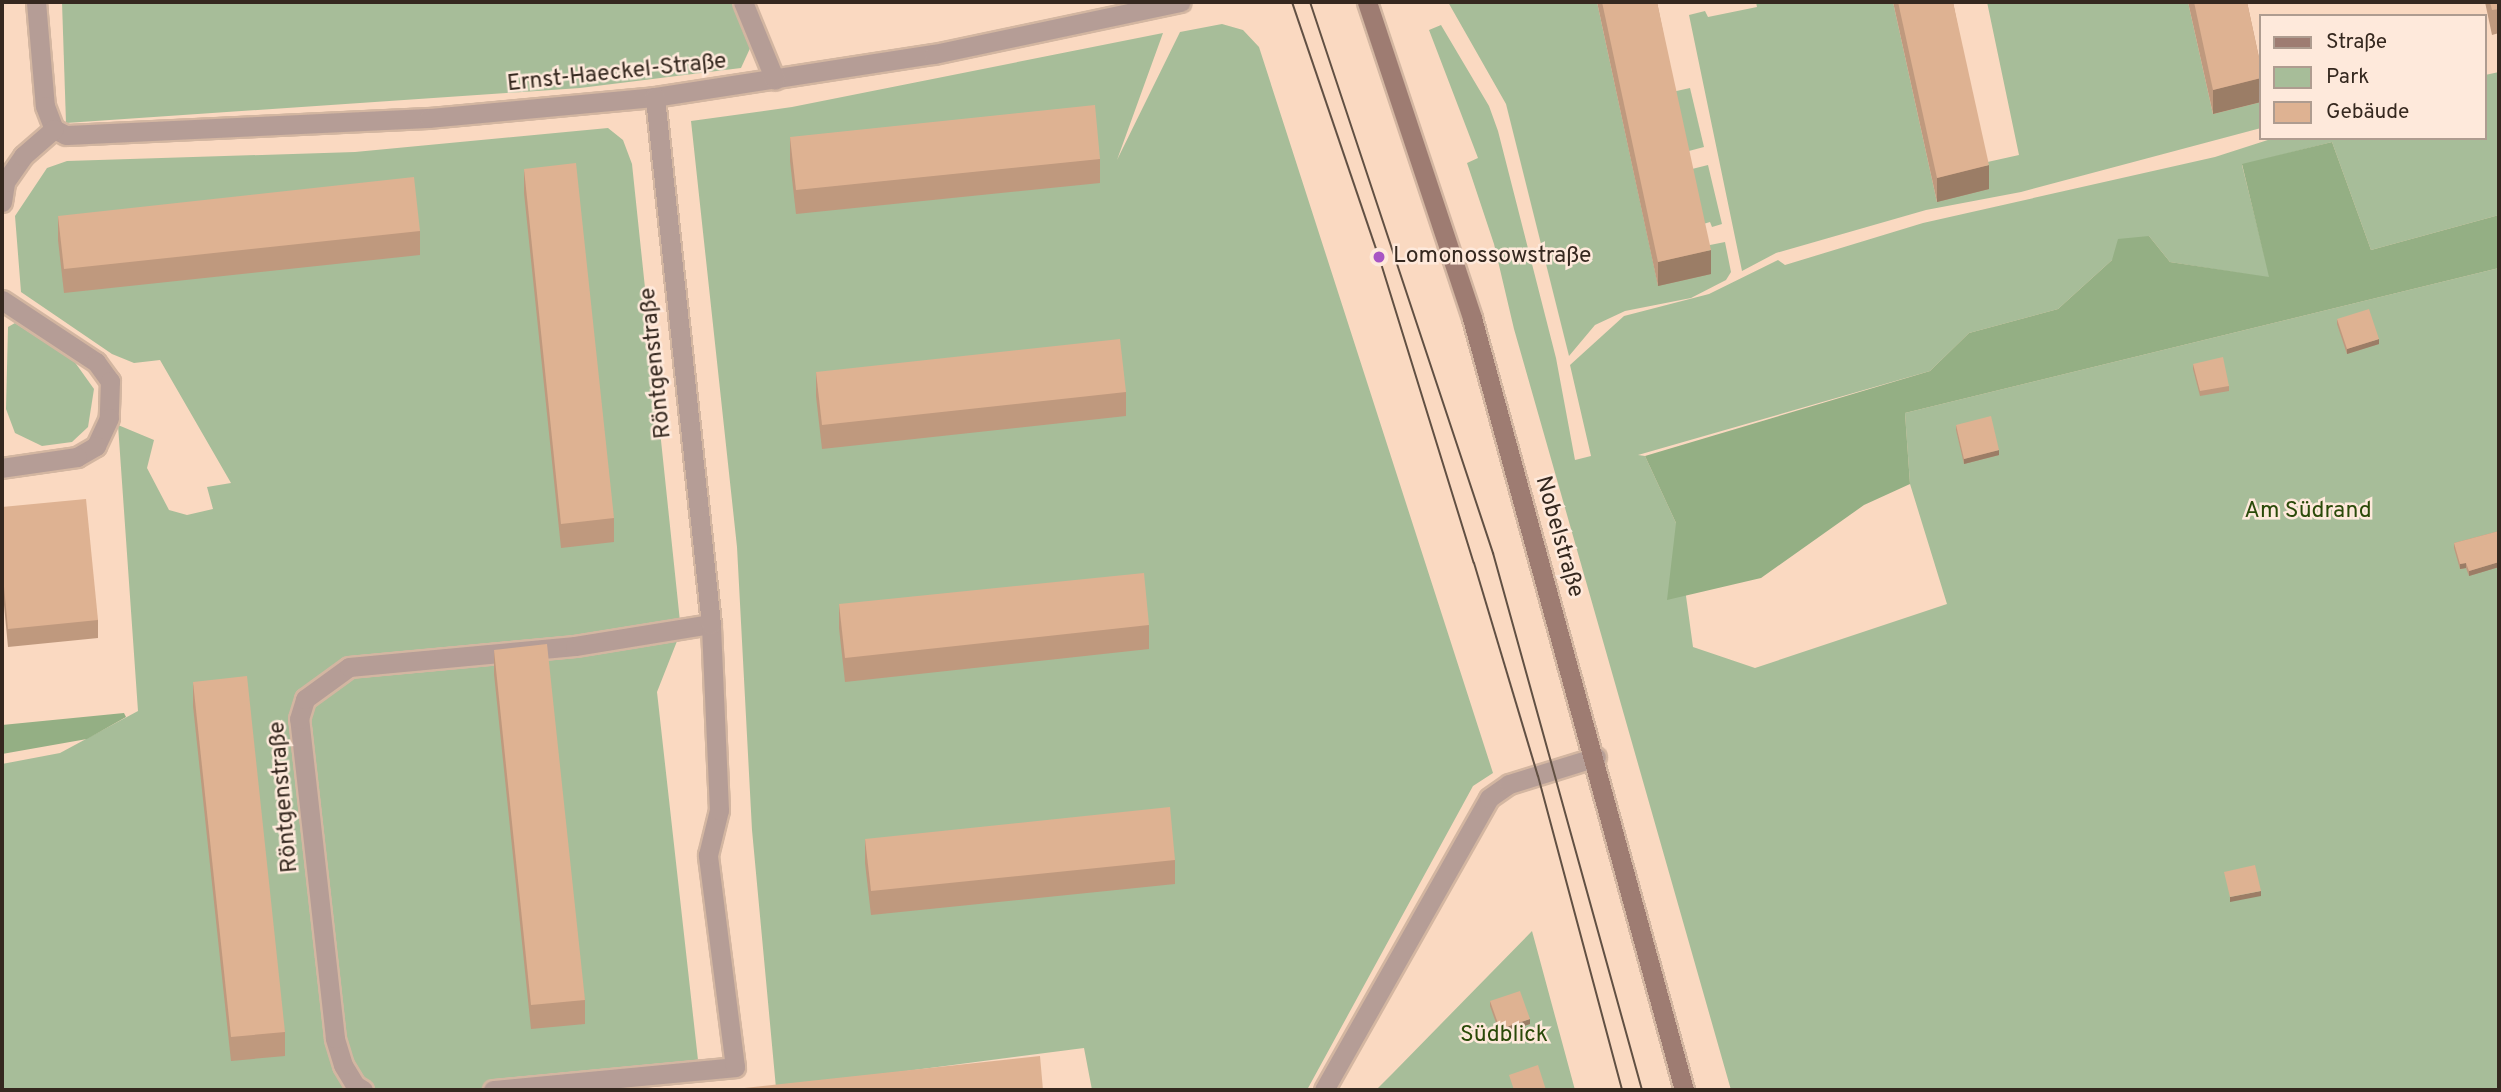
<!DOCTYPE html>
<meta charset="utf-8">
<style>
body{margin:0}
#map{position:relative;width:2501px;height:1092px;overflow:hidden;background:#fad9c1;font-family:Overpass,sans-serif}
div>[style]{position:absolute}
[style*='--x']{left:calc(var(--x)*1px);top:calc(var(--y)*1px);width:calc(var(--w)*1px);rotate:calc(var(--a)*1deg)}
.green>*{inset:0;background:#a7bd99}
.forest>*{inset:0;background:#94af84}
.roads{filter:drop-shadow(2px 0 #d3b6a1) drop-shadow(-2px 0 #d3b6a1) drop-shadow(0 2px #d3b6a1) drop-shadow(0 -2px #d3b6a1)}
.minor>*{height:19px;margin:-9.5px;padding:0 9.5px;transform-origin:9.5px;border-radius:9.5px;background:#b59d96}
.secondary>*{height:19px;margin:-9.5px;padding:0 9.5px;transform-origin:9.5px;border-radius:9.5px;background:#9e7c72}
.tram>*{height:2px;margin:-1px;padding:0 1px;transform-origin:1px;border-radius:1px;background:#615043}
.wall>*{inset:0;background:#bf997e}
.shaded-wall>*{inset:0;background:#9b7d66}
.building>*{inset:0;background:#deb292}
.dots>*{width:19px;height:19px;translate:-50% -50%;box-sizing:border-box;border:4px solid #fee9db;border-radius:50%}
span{translate:-50% -50%;white-space:nowrap;text-align:center;line-height:1.15;-webkit-text-stroke:5px #fee9db;paint-order:stroke}
.street-label{font-size:23px;color:#35281f}
.poi-label{font-size:23px;color:#35281f}
.left{translate:0 -50%;text-align:left}
.park-label{font-size:23px;color:#2a4a09}
.frame{position:absolute;inset:0;border:4px solid #35281f;pointer-events:none}
.legend{position:absolute;left:2259px;top:14px;width:228px;height:126px;box-sizing:border-box;background:#fee9db;border:2px solid #ae9c90;margin:0;padding:9px 12px;list-style:none;font-size:21px;color:#35281f}
.legend li{display:flex;align-items:center;gap:14px;height:35px}
.legend b{width:35px;border:2px solid #ae9c90}
</style>
<div id="map">
<div class="green">
<i style="clip-path:polygon(62px 2px,731px 2px,752px 44px,741px 68px,580px 88px,66px 123px)"></i>
<i style="clip-path:polygon(1448px 2px,1597px 2px,1658px 285px,1705px 246px,1725px 242px,1731px 272px,1726px 280px,1691px 298px,1625px 311px,1595px 325px,1569px 356px,1506px 104px)"></i>
<i style="clip-path:polygon(1756px 2px,1893px 2px,1937px 202px,1983px 163px,2019px 155px,1987px 2px,2188px 2px,2213px 114px,2261px 102px,2261px 128px,2021px 192px,1926px 210px,1776px 253px,1742px 271px,1689px 15px,1705px 11px,1708px 17px,1757px 7px)"></i>
<i style="clip-path:polygon(1222px 24px,1243px 30px,1259px 47px,1493px 773px,1473px 786px,1307px 1090px,1092px 1090px,1084px 1048px,776px 1088px,752px 830px,737px 547px,691px 121px,792px 107px,1163px 33px,1117px 160px,1180px 32px)"></i>
<i style="clip-path:polygon(1441px 25px,1489px 106px,1498px 131px,1556px 358px,1575px 460px,1591px 456px,1570px 365px,1624px 316px,1709px 294px,1778px 260px,1785px 265px,1923px 223px,2215px 157px,2274px 138px,2485px 138px,2485px 75px,2499px 72px,2499px 215px,2371px 250px,2332px 142px,2242px 165px,2270px 278px,2170px 262px,2149px 236px,2112px 260px,2058px 309px,1969px 333px,1930px 371px,1638px 455px,1645px 456px,1676px 523px,1693px 647px,1755px 668px,1947px 604px,1910px 484px,1905px 413px,2499px 268px,2499px 1090px,1731px 1090px,1514px 329px,1494px 244px,1467px 163px,1478px 158px,1429px 30px)"></i>
<i style="clip-path:polygon(1690px 88px,1704px 147px,1685px 152px,1672px 92px)"></i>
<i style="clip-path:polygon(608px 128px,623px 140px,632px 164px,681px 631px,657px 692px,699px 1069px,493px 1090px,2px 1090px,2px 764px,60px 753px,138px 711px,118px 425px,154px 440px,147px 468px,169px 510px,187px 515px,213px 509px,207px 487px,231px 483px,160px 360px,134px 363px,112px 354px,21px 292px,15px 216px,47px 168px,67px 161px,355px 152px)"></i>
<i style="clip-path:polygon(1708px 165px,1722px 224px,1712px 227px,1710px 222px,1700px 225px,1688px 170px)"></i>
<i style="clip-path:polygon(15px 323px,74px 361px,94px 389px,88px 427px,72px 442px,42px 446px,15px 433px,6px 409px,8px 327px)"></i>
<i style="clip-path:polygon(1532px 931px,1575px 1090px,1376px 1090px,1393px 1073px)"></i>
</div>
<div class="forest">
<i style="clip-path:polygon(2332px 142px,2371px 250px,2499px 215px,2499px 268px,1905px 413px,1910px 484px,1864px 505px,1761px 578px,1667px 600px,1676px 523px,1645px 456px,1930px 371px,1969px 333px,2058px 309px,2112px 260px,2118px 239px,2149px 236px,2170px 262px,2269px 277px,2242px 164px)"></i>
<i style="clip-path:polygon(124px 713px,126px 717px,87px 739px,2px 754px,2px 725px)"></i>
</div>
<div class="roads">
<div class="minor">
<i style="--x:36;--y:2;--w:104;--a:85.1"></i>
<i style="--x:45;--y:106;--w:25;--a:69"></i>
<i style="--x:54;--y:129;--w:13;--a:27"></i>
<i style="--x:66;--y:135;--w:363;--a:-2.7"></i>
<i style="--x:429;--y:118;--w:227;--a:-5.3"></i>
<i style="--x:655;--y:97;--w:282;--a:-8.8"></i>
<i style="--x:934;--y:54;--w:252;--a:-11.9"></i>
<i style="--x:743;--y:2;--w:84;--a:67.7"></i>
<i style="--x:2;--y:202;--w:20;--a:-81"></i>
<i style="--x:5;--y:182;--w:32;--a:-55"></i>
<i style="--x:23;--y:156;--w:41;--a:-41.1"></i>
<i style="--x:2;--y:300;--w:113;--a:33.4"></i>
<i style="--x:96;--y:362;--w:24;--a:54"></i>
<i style="--x:110;--y:381;--w:37;--a:92"></i>
<i style="--x:109;--y:418;--w:31;--a:115"></i>
<i style="--x:96;--y:446;--w:22;--a:150"></i>
<i style="--x:77;--y:457;--w:76;--a:171.7"></i>
<i style="--x:363;--y:1090;--w:9;--a:-148"></i>
<i style="--x:355;--y:1085;--w:23;--a:-121"></i>
<i style="--x:343;--y:1065;--w:28;--a:-107"></i>
<i style="--x:335;--y:1038;--w:321;--a:-96.4"></i>
<i style="--x:299;--y:719;--w:21;--a:-73"></i>
<i style="--x:305;--y:699;--w:54;--a:-36"></i>
<i style="--x:349;--y:667;--w:227;--a:-5.3"></i>
<i style="--x:575;--y:646;--w:138;--a:-9.2"></i>
<i style="--x:493;--y:1090;--w:243;--a:-5.4"></i>
<i style="--x:735;--y:1067;--w:214;--a:-97.3"></i>
<i style="--x:708;--y:855;--w:46;--a:-76.3"></i>
<i style="--x:719;--y:810;--w:186;--a:-92.5"></i>
<i style="--x:711;--y:624;--w:530;--a:-96.07"></i>
<i style="--x:1324;--y:1090;--w:335;--a:-60.5"></i>
<i style="--x:1489;--y:798;--w:24;--a:-35"></i>
<i style="--x:1509;--y:784;--w:91;--a:-17.2"></i>
</div>
<div class="secondary">
<i style="--x:1367;--y:2;--w:333;--a:71.6"></i>
<i style="--x:1472;--y:318;--w:801;--a:74.64"></i>
</div>
</div>
<div class="tram">
<i style="--x:1292;--y:2;--w:269;--a:71.2"></i>
<i style="--x:1379;--y:257;--w:320;--a:72.8"></i>
<i style="--x:1474;--y:563;--w:222;--a:73.3"></i>
<i style="--x:1538;--y:776;--w:325;--a:75"></i>
<i style="--x:1310;--y:2;--w:581;--a:71.63"></i>
<i style="--x:1493;--y:553;--w:557;--a:74.49"></i>
</div>
<div class="wall">
<i style="clip-path:polygon(1597px 2px,1657px 2px,1711px 274px,1658px 286px)"></i>
<i style="clip-path:polygon(1893px 2px,1953px 2px,1989px 189px,1937px 202px)"></i>
<i style="clip-path:polygon(2188px 2px,2247px 2px,2261px 67px,2261px 102px,2213px 114px)"></i>
<i style="clip-path:polygon(2485px 2px,2499px 2px,2499px 33px,2492px 35px)"></i>
<i style="clip-path:polygon(790px 137px,1100px 159px,1100px 183px,796px 214px,790px 161px)"></i>
<i style="clip-path:polygon(524px 169px,614px 518px,614px 542px,561px 548px,524px 193px)"></i>
<i style="clip-path:polygon(58px 216px,420px 231px,420px 255px,64px 293px,58px 240px)"></i>
<i style="clip-path:polygon(2337px 319px,2379px 344px,2347px 354px,2337px 324px)"></i>
<i style="clip-path:polygon(2193px 364px,2229px 386px,2229px 391px,2200px 396px,2193px 369px)"></i>
<i style="clip-path:polygon(816px 372px,1126px 392px,1126px 416px,822px 449px,816px 396px)"></i>
<i style="clip-path:polygon(1956px 425px,1999px 455px,1964px 464px,1956px 430px)"></i>
<i style="clip-path:polygon(2px 507px,98px 620px,98px 638px,8px 647px,2px 584px)"></i>
<i style="clip-path:polygon(2499px 531px,2499px 567px,2469px 576px,2466px 568px,2460px 569px,2454px 548px,2454px 543px)"></i>
<i style="clip-path:polygon(839px 604px,1149px 625px,1149px 649px,845px 682px,839px 628px)"></i>
<i style="clip-path:polygon(494px 650px,585px 1000px,585px 1024px,531px 1029px,494px 674px)"></i>
<i style="clip-path:polygon(193px 682px,285px 1032px,285px 1056px,231px 1061px,193px 706px)"></i>
<i style="clip-path:polygon(865px 839px,1175px 860px,1175px 884px,871px 915px,865px 863px)"></i>
<i style="clip-path:polygon(1490px 1001px,1530px 1024px,1500px 1034px,1490px 1006px)"></i>
</div>
<div class="shaded-wall">
<i style="clip-path:polygon(2261px 78px,2261px 102px,2213px 114px,2213px 90px)"></i>
<i style="clip-path:polygon(1989px 165px,1989px 189px,1937px 202px,1937px 178px)"></i>
<i style="clip-path:polygon(1711px 250px,1711px 274px,1658px 286px,1658px 262px)"></i>
<i style="clip-path:polygon(2379px 339px,2379px 344px,2347px 354px,2347px 349px)"></i>
<i style="clip-path:polygon(1999px 450px,1999px 455px,1964px 464px,1964px 459px)"></i>
<i style="clip-path:polygon(2499px 562px,2499px 567px,2469px 576px,2469px 571px)"></i>
<i style="clip-path:polygon(2466px 563px,2466px 568px,2460px 569px,2460px 564px)"></i>
<i style="clip-path:polygon(2261px 891px,2261px 896px,2230px 902px,2230px 897px)"></i>
<i style="clip-path:polygon(1530px 1019px,1530px 1024px,1500px 1034px,1500px 1029px)"></i>
</div>
<div class="building">
<i style="clip-path:polygon(1602px 2px,1657px 2px,1711px 250px,1658px 262px)"></i>
<i style="clip-path:polygon(1898px 2px,1953px 2px,1989px 165px,1937px 178px)"></i>
<i style="clip-path:polygon(2194px 2px,2247px 2px,2261px 67px,2261px 78px,2213px 90px)"></i>
<i style="clip-path:polygon(2490px 2px,2499px 2px,2499px 9px,2492px 10px)"></i>
<i style="clip-path:polygon(1095px 105px,1100px 159px,796px 190px,790px 137px)"></i>
<i style="clip-path:polygon(576px 163px,614px 518px,561px 524px,524px 169px)"></i>
<i style="clip-path:polygon(414px 177px,420px 231px,64px 269px,58px 216px)"></i>
<i style="clip-path:polygon(2369px 309px,2379px 339px,2347px 349px,2337px 319px)"></i>
<i style="clip-path:polygon(1120px 339px,1126px 392px,822px 425px,816px 372px)"></i>
<i style="clip-path:polygon(2223px 357px,2229px 386px,2200px 391px,2193px 364px)"></i>
<i style="clip-path:polygon(1991px 416px,1999px 450px,1964px 459px,1956px 425px)"></i>
<i style="clip-path:polygon(86px 499px,98px 620px,8px 629px,2px 566px,2px 507px)"></i>
<i style="clip-path:polygon(2499px 531px,2499px 555px,2497px 556px,2499px 562px,2469px 571px,2466px 563px,2460px 564px,2454px 543px)"></i>
<i style="clip-path:polygon(1144px 573px,1149px 625px,845px 658px,839px 604px)"></i>
<i style="clip-path:polygon(547px 644px,585px 1000px,531px 1005px,494px 650px)"></i>
<i style="clip-path:polygon(247px 676px,285px 1032px,231px 1037px,193px 682px)"></i>
<i style="clip-path:polygon(1170px 807px,1175px 860px,871px 891px,865px 839px)"></i>
<i style="clip-path:polygon(2255px 865px,2261px 891px,2230px 897px,2224px 872px)"></i>
<i style="clip-path:polygon(1520px 991px,1530px 1019px,1500px 1029px,1490px 1001px)"></i>
<i style="clip-path:polygon(1040px 1056px,1043px 1090px,726px 1090px)"></i>
<i style="clip-path:polygon(1538px 1065px,1546px 1090px,1514px 1090px,1509px 1075px)"></i>
</div>
<div class="dots">
<i style="left:1379px;top:257px;background:#a855c4"></i>
</div>
<div class="street-label">
<span style="left:617px;top:74px;rotate:-6deg">Ernst-Haeckel-Straße</span>
<span style="left:657px;top:363px;rotate:-96deg">Röntgenstraße</span>
<span style="left:1558px;top:537px;rotate:74deg">Nobelstraße</span>
<span style="left:285px;top:797px;rotate:-95deg">Röntgenstraße</span>
</div>
<div class="poi-label">
<span class="left" style="left:1393px;top:257px">Lomonossowstraße</span>
</div>
<div class="park-label">
<span style="left:2308px;top:512px">Am Südrand</span>
<span style="left:1504px;top:1036px">Südblick</span>
</div>
<div class="frame"></div>
<ul class="legend">
<li><b style="height:9px;background:#9e7c72"></b>Straße</li>
<li><b style="height:19px;background:#a7bd99"></b>Park</li>
<li><b style="height:19px;background:#deb292"></b>Gebäude</li>
</ul>
</div>
